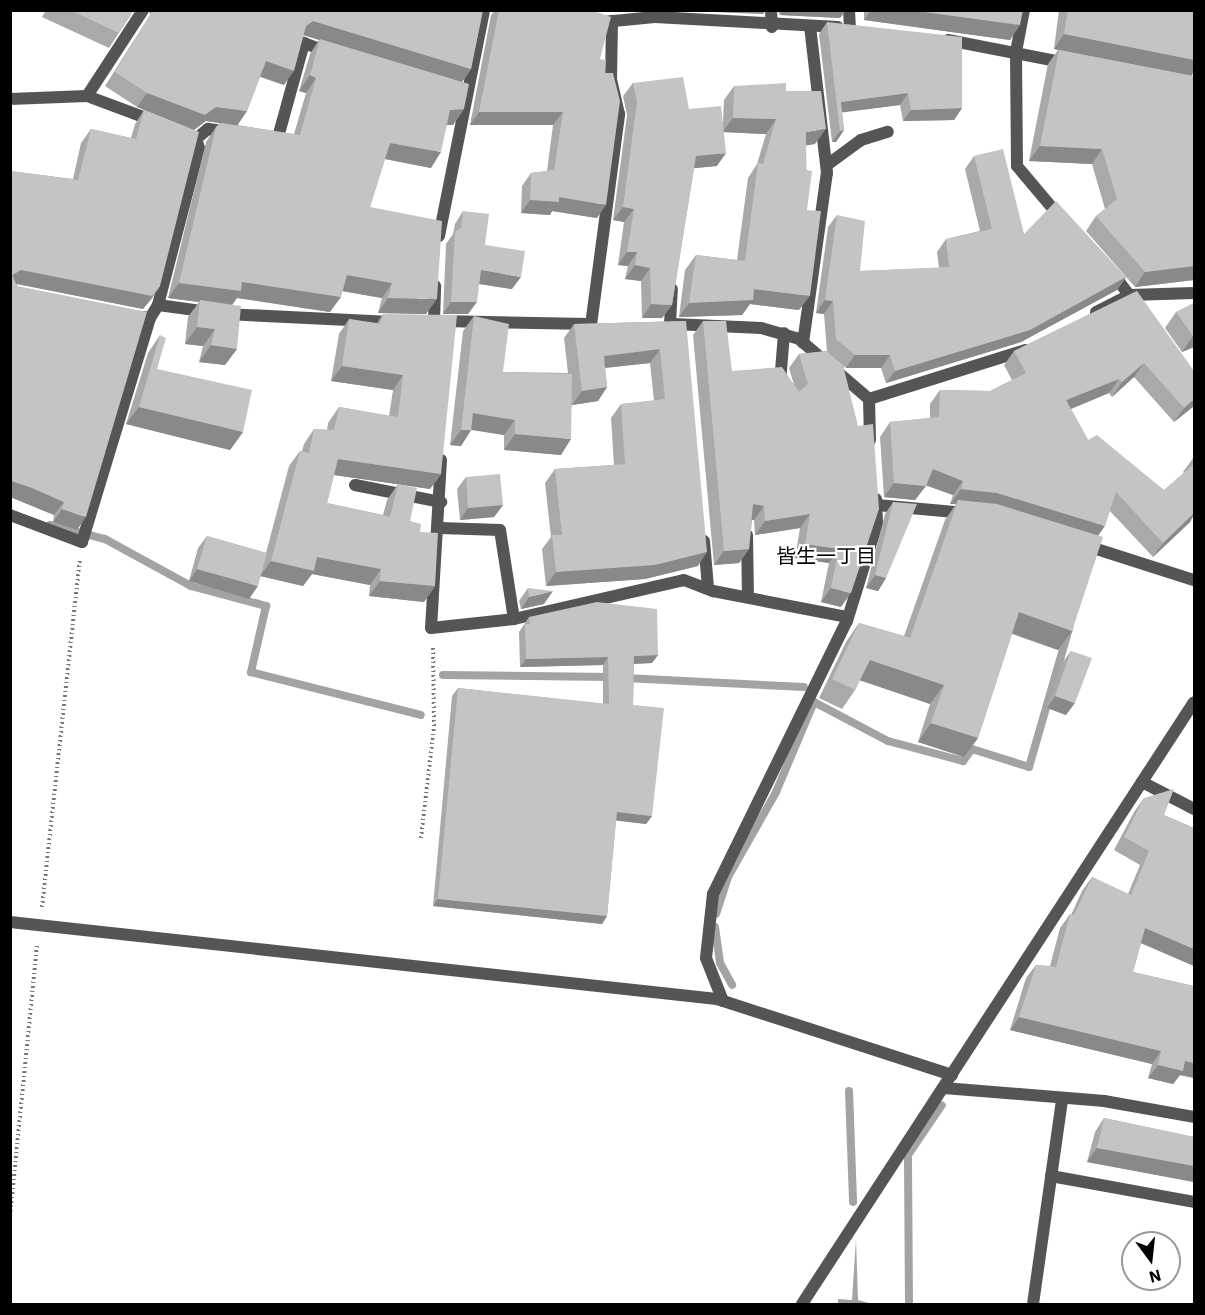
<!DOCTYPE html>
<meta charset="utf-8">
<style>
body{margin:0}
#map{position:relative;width:1205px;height:1315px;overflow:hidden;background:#fff;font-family:"IBM Plex Sans","Noto Sans JP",sans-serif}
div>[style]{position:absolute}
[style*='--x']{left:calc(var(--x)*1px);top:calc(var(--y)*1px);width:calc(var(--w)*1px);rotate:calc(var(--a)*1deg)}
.water>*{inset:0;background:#a3a3a3}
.stream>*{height:8px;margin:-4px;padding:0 4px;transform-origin:4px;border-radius:4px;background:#a3a3a3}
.path>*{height:4px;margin-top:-2px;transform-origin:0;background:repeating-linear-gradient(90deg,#777 0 1.5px,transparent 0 4.5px)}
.lane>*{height:12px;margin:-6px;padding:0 6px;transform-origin:6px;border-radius:6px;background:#555}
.street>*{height:12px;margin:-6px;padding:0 6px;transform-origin:6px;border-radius:6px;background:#555}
.wall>*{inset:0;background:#a9a9a9}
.shaded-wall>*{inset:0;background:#898989}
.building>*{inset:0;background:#c4c4c4}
span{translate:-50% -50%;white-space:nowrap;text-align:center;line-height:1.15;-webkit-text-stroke:4.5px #fff;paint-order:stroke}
.neighbourhood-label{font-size:20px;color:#000}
.frame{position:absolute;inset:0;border:12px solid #000;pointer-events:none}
.north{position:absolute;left:1121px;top:1231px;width:60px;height:60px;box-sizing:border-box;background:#fff;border:2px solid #999;border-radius:50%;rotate:165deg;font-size:16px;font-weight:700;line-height:24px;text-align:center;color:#000}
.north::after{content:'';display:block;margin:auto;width:21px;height:27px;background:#000;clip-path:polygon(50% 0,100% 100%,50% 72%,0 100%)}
</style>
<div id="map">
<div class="water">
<i style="clip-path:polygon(856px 1239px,858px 1300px,873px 1304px,838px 1304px,838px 1299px,852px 1300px)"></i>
</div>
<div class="stream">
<i style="--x:50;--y:525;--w:57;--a:14.3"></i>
<i style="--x:105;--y:539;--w:98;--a:28.7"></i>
<i style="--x:191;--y:586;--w:78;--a:14.9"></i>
<i style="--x:266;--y:606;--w:68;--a:102.8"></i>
<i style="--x:251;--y:672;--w:175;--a:14.2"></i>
<i style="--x:443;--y:675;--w:169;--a:0.7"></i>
<i style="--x:625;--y:678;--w:179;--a:2.9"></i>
<i style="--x:716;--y:914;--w:39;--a:-72"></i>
<i style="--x:728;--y:877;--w:98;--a:-60.5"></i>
<i style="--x:776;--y:792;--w:98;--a:-67.1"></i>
<i style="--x:814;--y:702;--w:84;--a:27.8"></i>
<i style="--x:888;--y:741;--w:78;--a:14.9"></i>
<i style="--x:963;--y:761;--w:15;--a:-53"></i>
<i style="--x:972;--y:749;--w:60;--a:17.5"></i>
<i style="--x:1029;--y:767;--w:145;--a:-73.9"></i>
<i style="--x:715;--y:927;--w:36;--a:82"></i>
<i style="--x:720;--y:963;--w:25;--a:61"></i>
<i style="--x:849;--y:1091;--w:111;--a:87.9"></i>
<i style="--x:909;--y:1304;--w:149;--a:-90.4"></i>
<i style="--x:908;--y:1155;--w:60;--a:-55.8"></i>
</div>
<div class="path">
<i style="--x:421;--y:838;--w:113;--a:-83.4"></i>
<i style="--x:434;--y:726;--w:79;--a:-90.7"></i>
<i style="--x:42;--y:907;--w:349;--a:-83.8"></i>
<i style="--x:10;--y:1216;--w:272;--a:-84.3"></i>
</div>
<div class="lane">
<i style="--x:569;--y:10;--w:36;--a:19"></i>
<i style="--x:603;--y:22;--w:52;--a:-5.5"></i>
<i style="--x:655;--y:17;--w:183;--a:3.1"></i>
<i style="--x:771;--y:10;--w:17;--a:87"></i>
<i style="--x:849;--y:10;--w:17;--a:87"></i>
<i style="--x:1024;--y:10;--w:43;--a:100.8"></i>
<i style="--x:1016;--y:52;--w:114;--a:89.5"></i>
<i style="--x:1017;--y:166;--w:67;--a:49.9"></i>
<i style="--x:948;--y:40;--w:120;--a:11"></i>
<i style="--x:87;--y:96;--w:103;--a:-56.9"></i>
<i style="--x:10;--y:99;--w:77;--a:-2.2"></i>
<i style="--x:87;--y:96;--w:72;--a:20.5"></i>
<i style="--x:196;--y:139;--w:16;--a:-40"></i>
<i style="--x:208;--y:129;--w:22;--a:8"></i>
<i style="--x:270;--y:140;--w:7;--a:8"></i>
<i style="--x:277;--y:141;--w:102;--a:-74.6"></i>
<i style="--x:304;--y:43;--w:25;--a:21"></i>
<i style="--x:827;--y:165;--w:42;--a:-36.3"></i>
<i style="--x:861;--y:140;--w:28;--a:-17"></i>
<i style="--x:439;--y:236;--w:230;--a:-78.7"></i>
<i style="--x:1111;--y:271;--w:40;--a:53"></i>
<i style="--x:158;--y:305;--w:162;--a:-75.4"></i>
<i style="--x:199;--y:148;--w:9;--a:-108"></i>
<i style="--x:196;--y:139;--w:13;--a:-153"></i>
<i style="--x:434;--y:320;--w:34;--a:-88"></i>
<i style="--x:670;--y:324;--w:35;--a:-87"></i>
<i style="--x:591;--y:325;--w:213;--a:-82.4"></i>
<i style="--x:619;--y:114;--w:35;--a:-103"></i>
<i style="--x:611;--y:80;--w:59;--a:-89"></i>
<i style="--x:803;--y:343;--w:172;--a:-82"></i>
<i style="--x:827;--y:173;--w:147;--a:-96.6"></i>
<i style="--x:780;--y:383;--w:50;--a:-85.4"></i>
<i style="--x:441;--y:460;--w:168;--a:93.4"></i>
<i style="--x:431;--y:628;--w:83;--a:-6.2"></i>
<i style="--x:514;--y:619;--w:174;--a:-12.9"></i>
<i style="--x:684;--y:580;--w:31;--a:21"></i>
<i style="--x:713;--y:591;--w:136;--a:11"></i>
<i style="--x:355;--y:485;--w:88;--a:11.2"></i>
<i style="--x:877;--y:505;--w:89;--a:5.1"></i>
<i style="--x:10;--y:515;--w:77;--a:20.6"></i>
<i style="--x:82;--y:542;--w:234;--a:-73.1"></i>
<i style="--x:440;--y:528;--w:60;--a:1.9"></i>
<i style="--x:500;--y:530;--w:90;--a:81.1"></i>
<i style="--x:747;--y:535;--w:61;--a:89.1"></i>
<i style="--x:704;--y:541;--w:47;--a:85.1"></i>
<i style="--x:1084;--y:545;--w:115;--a:17.7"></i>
</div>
<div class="street">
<i style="--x:1096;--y:312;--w:38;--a:-27"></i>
<i style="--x:1130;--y:295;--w:64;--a:-1.8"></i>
<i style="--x:226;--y:314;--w:165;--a:2.8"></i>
<i style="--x:129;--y:316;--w:21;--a:5"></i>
<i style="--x:150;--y:318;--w:15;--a:-58"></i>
<i style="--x:158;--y:305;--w:51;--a:7.8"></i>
<i style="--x:442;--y:321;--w:147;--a:1.2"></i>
<i style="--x:673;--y:324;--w:88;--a:2.6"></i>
<i style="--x:761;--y:328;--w:40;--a:16"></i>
<i style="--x:799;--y:339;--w:92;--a:40.6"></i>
<i style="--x:869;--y:399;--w:41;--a:88.6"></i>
<i style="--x:869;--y:399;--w:164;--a:-17.4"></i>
<i style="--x:1142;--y:782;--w:59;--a:27.4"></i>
<i style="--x:10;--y:922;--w:711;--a:6.22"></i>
<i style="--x:717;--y:999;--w:247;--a:17.9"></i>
<i style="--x:723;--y:1001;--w:46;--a:-111.6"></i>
<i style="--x:706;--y:958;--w:64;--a:-83.8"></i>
<i style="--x:713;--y:894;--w:304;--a:-63.9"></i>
<i style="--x:847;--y:621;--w:102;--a:-72.8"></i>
<i style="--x:877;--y:524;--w:25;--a:-92"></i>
<i style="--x:944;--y:1088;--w:161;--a:4.6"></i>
<i style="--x:1104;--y:1101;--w:91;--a:10.1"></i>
<i style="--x:1051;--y:1176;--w:145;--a:10.3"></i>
<i style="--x:802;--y:1304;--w:718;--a:-56.93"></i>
<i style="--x:1033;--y:1304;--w:207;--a:-81.9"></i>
</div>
<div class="wall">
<i style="clip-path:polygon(46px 10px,134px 10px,109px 48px,42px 17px)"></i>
<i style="clip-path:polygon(evenodd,149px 10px,483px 10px,471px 69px,462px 82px,464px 109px,453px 125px,447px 125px,431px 168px,385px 159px,370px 207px,426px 314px,378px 313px,382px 298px,342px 291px,330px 312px,237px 298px,232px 305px,237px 349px,225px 365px,199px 362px,203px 346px,185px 344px,188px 317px,199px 302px,168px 298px,206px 142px,216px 127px,220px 123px,206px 121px,194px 130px,137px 107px,105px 86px,150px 15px,149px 10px,304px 35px,319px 40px,310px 54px,299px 91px,306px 93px,294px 134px,237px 125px,247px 111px,260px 77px,284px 85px,304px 35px)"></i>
<i style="clip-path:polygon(495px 10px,591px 10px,600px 59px,597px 218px,552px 211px,550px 215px,521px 213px,522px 186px,531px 173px,547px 171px,553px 125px,470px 125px,491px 15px)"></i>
<i style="clip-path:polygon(777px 10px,846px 10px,840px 18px,780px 15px)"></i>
<i style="clip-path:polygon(864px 10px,1023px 10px,1010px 40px,864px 20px)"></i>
<i style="clip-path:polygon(1059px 10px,1194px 10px,1192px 76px,1194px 280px,1135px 287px,1086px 231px,1096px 216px,1105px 209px,1092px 164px,1029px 161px,1048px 64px,1058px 50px,1054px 49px)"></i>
<i style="clip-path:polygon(827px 22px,962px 108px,954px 120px,903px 121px,900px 105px,842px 112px,844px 130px,836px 142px,832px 142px,819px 34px)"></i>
<i style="clip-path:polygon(633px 83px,689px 109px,723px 122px,724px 100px,734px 86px,786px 91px,815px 144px,806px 145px,807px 210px,799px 310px,750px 304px,742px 315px,679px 317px,685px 270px,696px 255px,737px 260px,748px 178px,757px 164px,766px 134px,724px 132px,717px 166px,694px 168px,672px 305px,662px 318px,642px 318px,641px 281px,625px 279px,628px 266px,618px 265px,624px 222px,613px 220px,627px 115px,623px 96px)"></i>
<i style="clip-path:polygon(144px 110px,160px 286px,151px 300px,143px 309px,17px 284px,77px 530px,53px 522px,54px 515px,23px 502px,10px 171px,73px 179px,81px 143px,91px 129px,131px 138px,135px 124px)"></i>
<i style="clip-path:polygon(974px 156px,1024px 234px,1126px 277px,1117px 290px,1021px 342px,886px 383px,881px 368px,846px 368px,844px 366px,841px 607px,821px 602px,829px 563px,795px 558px,800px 528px,755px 535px,754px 520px,752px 520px,749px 549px,739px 563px,714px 565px,693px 335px,703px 321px,732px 371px,794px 385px,789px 368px,799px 354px,827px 351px,824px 314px,816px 313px,828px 227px,837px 215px,860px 271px,939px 268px,937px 252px,946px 239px,980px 231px,965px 169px)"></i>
<i style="clip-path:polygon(463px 211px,512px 289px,479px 284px,468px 314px,443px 314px,446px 244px,453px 234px,455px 224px)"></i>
<i style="clip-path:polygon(1137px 291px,1194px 406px,1174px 422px,1134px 377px,1112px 397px,1109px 393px,1071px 409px,1088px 440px,1164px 490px,1184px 473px,1183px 472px,1194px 457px,1194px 513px,1190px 522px,1153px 557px,1110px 511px,1098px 536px,1072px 631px,1058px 650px,1012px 634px,978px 738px,964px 757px,918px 742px,930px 704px,860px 680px,855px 690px,842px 709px,819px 698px,846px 642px,859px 623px,904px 636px,945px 520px,956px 504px,950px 504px,953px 495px,926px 485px,915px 500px,884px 497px,880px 437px,890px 422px,930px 418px,930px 404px,940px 390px,990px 391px,1012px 380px,1004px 365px,1014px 351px)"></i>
<i style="clip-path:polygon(1194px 303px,1194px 347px,1182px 352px,1165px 328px,1176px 312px)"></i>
<i style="clip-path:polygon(evenodd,383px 314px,441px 474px,430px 489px,398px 484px,410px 521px,420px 532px,435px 586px,424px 602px,369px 596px,370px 585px,312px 574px,303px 586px,261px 576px,249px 599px,189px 581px,198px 548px,207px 536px,266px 553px,289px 466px,300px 451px,302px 451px,304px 444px,314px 429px,327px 430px,328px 423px,339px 407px,389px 416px,393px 390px,331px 381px,339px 334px,349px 319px,377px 323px,383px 314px,334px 475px,398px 484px,387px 500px,383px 515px,327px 503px,334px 475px)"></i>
<i style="clip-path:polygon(474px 316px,503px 372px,568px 373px,564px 338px,574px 324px,686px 321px,698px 566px,645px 579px,546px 586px,542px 549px,551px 537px,545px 483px,555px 469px,614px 465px,611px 418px,621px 404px,654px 401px,650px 363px,605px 368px,607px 387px,598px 401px,572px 405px,561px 455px,504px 450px,504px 435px,471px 430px,461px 446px,450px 445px,463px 331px)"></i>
<i style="clip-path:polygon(160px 335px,157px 369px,243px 432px,230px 450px,126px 424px,148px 353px)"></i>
<i style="clip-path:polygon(466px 477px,503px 505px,494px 517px,460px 520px,457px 489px)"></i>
<i style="clip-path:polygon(893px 502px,886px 578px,878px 591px,866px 588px,885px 514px)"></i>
<i style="clip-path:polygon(528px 588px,544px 604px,521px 609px,519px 601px)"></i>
<i style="clip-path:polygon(529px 617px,658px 655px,652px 663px,634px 664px,633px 705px,652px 816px,646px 824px,616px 820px,607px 916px,602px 924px,433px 906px,452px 696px,458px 688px,603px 704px,603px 665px,520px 667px,519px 632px)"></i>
<i style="clip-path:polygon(1071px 651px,1066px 715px,1047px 708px,1062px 663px)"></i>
<i style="clip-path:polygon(1144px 798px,1164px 815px,1194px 828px,1194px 966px,1141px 943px,1133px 972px,1194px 986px,1194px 1078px,1180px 1075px,1173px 1084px,1148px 1078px,1152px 1064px,1010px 1030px,1026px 978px,1036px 965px,1050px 966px,1060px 928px,1070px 914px,1071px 915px,1082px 891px,1092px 877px,1128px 894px,1140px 865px,1114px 850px,1134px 812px)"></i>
<i style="clip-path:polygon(1104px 1118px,1194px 1137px,1194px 1182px,1087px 1162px,1095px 1132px)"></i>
</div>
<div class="shaded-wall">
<i style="clip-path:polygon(715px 10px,766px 10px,763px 14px,714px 12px)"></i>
<i style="clip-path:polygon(783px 10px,846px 10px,840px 18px,780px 15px)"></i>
<i style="clip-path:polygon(871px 10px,910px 10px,1020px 25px,1010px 40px,864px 20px)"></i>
<i style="clip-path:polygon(313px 21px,471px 69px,461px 83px,303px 35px,306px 26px)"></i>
<i style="clip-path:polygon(1064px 34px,1194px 56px,1194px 72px,1191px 76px,1054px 49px)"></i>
<i style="clip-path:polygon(266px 61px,294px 71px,284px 85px,256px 75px)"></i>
<i style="clip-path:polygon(310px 75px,316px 78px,306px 93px,299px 91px)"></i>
<i style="clip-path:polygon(147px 93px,216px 107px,247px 111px,237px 126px,206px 121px,194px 130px,137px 107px)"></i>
<i style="clip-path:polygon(908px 93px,900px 105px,838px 113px,841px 102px)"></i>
<i style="clip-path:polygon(962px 108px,954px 120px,903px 121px,911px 110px)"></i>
<i style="clip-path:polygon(464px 109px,453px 125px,439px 125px,450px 110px)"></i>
<i style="clip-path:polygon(479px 112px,563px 112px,553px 125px,470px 125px)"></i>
<i style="clip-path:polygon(733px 118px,776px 119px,766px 134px,722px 132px)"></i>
<i style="clip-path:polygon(826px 129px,815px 144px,796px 147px,806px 132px)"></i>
<i style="clip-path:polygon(844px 130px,836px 142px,832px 142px,840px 131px)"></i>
<i style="clip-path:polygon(390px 143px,441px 152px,431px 168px,380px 158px)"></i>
<i style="clip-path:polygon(1040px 146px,1102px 149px,1092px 164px,1029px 161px)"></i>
<i style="clip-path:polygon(726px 153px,717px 166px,687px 169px,696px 156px)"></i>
<i style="clip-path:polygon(559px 197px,606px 205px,597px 218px,552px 211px,550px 215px,521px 213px,530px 200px)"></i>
<i style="clip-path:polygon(623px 207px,634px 209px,624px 222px,613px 220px)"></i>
<i style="clip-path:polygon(627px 252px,637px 252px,628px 266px,618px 265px)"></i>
<i style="clip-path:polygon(635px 265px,650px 268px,641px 281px,625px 279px)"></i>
<i style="clip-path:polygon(1194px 266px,1194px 280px,1135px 287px,1145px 272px)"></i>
<i style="clip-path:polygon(21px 270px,160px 286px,143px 309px,12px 283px,12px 275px)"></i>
<i style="clip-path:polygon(481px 270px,521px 277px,512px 289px,473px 283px)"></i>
<i style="clip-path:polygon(347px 275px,392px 283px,382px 298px,336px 290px)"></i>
<i style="clip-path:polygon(1126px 277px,1117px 290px,1021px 342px,886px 383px,895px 371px)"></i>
<i style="clip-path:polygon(242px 282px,341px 297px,330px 312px,237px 298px,231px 306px,200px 300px,199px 302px,168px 298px,179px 283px)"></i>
<i style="clip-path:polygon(754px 289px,810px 296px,799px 310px,750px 304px,742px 315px,679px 317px,689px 303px)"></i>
<i style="clip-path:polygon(388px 298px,437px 299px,426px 314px,378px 313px)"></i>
<i style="clip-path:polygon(825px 300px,833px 301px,824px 314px,816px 313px)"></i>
<i style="clip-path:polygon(451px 302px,477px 302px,468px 314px,443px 314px)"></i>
<i style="clip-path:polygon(651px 304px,672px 305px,662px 318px,642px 318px)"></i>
<i style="clip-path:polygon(197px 327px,215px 329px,203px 346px,185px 344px)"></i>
<i style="clip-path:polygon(1193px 336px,1194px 336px,1194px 347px,1182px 352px)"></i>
<i style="clip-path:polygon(211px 345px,237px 349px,225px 365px,199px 362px)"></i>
<i style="clip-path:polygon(660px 349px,650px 363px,594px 369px,604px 356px)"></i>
<i style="clip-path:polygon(855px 355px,890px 355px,881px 368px,846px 368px)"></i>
<i style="clip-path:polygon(1144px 363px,1134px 377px,1112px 397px,1122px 382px)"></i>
<i style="clip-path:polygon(342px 366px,403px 375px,393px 390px,331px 381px)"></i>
<i style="clip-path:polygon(1119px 379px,1109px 393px,1056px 415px,1066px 400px)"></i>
<i style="clip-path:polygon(607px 387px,598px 401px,572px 405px,582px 391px)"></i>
<i style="clip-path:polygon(1194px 399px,1194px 406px,1174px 422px,1184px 408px)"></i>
<i style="clip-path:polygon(139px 407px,243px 432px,230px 450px,126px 424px)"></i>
<i style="clip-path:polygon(473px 413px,515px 420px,504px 435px,462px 428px)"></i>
<i style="clip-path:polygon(461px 430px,471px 430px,461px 446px,450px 445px)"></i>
<i style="clip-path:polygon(515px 434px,571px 439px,561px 455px,504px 450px)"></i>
<i style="clip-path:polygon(338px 459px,441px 474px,430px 489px,327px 474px)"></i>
<i style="clip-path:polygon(933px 469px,963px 481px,953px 495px,922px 484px)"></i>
<i style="clip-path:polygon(10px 480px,32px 488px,64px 502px,54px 515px,10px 497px)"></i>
<i style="clip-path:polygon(894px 483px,926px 486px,915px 500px,884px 497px)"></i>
<i style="clip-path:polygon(961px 489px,997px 493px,1105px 526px,1095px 540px,958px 500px,956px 504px,950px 504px)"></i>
<i style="clip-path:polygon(753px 504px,764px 506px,754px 520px,743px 518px)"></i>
<i style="clip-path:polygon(503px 505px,494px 517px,460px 520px,468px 508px)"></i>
<i style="clip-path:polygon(62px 509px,86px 517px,77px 530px,53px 522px)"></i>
<i style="clip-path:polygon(1194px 513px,1194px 515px,1190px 522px,1153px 557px,1163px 543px)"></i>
<i style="clip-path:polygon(810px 514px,800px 528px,755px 535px,765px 521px)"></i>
<i style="clip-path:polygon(805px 544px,839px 549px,829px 563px,795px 558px)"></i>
<i style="clip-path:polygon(749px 549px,739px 563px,714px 565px,724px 551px)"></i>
<i style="clip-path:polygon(707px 552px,698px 566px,645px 579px,546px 586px,556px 572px)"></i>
<i style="clip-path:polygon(317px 557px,381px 569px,370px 585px,312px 574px,303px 586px,260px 576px,271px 561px)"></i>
<i style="clip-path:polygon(197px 569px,258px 586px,249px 599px,189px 581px)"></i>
<i style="clip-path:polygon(875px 575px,886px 578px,878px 591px,866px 588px)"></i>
<i style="clip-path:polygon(380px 581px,435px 586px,424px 602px,369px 596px)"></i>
<i style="clip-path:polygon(831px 588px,851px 593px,841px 607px,821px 602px)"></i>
<i style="clip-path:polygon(553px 591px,544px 604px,521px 609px,529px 597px)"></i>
<i style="clip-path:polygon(1019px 612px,1072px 631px,1058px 650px,1006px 631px)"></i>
<i style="clip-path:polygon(658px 655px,652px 663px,629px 664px,634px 656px)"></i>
<i style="clip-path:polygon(608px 657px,603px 665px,520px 667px,526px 659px)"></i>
<i style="clip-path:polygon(870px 660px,944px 685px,930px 704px,856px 679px)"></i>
<i style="clip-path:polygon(1055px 696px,1075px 703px,1066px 715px,1047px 708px)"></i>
<i style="clip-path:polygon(931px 723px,978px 738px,964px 757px,918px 742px)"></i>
<i style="clip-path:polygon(617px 812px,652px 816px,646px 824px,611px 820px)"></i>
<i style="clip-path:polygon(438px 899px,607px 916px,602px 924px,433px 906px)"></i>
<i style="clip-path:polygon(1145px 928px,1194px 949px,1194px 966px,1136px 941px)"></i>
<i style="clip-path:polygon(1019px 1017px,1161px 1051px,1152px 1064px,1010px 1030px)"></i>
<i style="clip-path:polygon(1185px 1061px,1194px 1063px,1194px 1078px,1180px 1075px,1173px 1084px,1148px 1078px,1158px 1065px)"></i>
<i style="clip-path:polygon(1097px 1148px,1194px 1166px,1194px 1182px,1087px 1162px)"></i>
</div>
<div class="building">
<i style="clip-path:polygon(70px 10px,134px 10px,119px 33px)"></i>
<i style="clip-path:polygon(153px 10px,483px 10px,471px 69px,313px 21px,306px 26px,294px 71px,266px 61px,247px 111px,216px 107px,205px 115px,147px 93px,115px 72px)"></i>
<i style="clip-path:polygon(499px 10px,591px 10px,611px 17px,600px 59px,606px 60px,605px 73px,613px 73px,620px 101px,606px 205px,559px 197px,559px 202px,530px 200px,531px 173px,554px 170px,563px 112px,479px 112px)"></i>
<i style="clip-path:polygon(910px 10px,1023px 10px,1020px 25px)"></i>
<i style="clip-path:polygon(1068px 10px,1194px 10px,1194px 60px,1064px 34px)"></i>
<i style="clip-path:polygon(827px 22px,962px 37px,962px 108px,911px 110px,908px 93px,841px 102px,844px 130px,840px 131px)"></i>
<i style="clip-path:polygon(320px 39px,469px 84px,464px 109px,450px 110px,441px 152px,390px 143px,370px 207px,442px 221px,437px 299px,388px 298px,392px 283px,347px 275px,341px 297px,242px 282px,241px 291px,179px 283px,216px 127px,221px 123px,300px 135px,316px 78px,310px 75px)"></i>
<i style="clip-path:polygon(1059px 50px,1194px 76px,1194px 266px,1145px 272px,1096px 216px,1117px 199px,1102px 149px,1040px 146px)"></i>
<i style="clip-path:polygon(683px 77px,689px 109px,721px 106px,726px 153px,696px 156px,672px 305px,651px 304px,650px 268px,635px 265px,637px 252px,627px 252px,634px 209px,623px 207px,637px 102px,633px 83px)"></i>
<i style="clip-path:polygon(786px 83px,786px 91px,821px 91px,826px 129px,806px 132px,806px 170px,812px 171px,807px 210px,821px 211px,810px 296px,754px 289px,753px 300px,689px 303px,696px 255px,745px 261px,758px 163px,763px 164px,776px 119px,733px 118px,734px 86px)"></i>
<i style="clip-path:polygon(144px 110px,199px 132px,160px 286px,152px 296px,21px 270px,12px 275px,17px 286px,147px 312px,86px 517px,62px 509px,64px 502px,32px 488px,10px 480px,10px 171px,78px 180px,91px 129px,136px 139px)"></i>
<i style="clip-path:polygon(1003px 149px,1024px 234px,1056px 201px,1126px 277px,1030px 330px,895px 371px,890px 355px,855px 355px,836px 339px,833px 301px,825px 300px,837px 215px,865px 221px,860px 271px,949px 267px,946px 239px,992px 229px,974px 156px)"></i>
<i style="clip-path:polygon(463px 211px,489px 214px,485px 245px,525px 251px,521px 277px,481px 270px,477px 302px,451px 302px,455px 232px,461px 228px)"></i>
<i style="clip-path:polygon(1137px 291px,1194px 371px,1194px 399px,1184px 408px,1144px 363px,1122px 382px,1119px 379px,1066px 400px,1088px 440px,1097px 435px,1164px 490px,1194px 464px,1194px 513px,1163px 543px,1116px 492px,1105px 526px,997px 493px,961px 489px,963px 481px,933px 469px,926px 486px,894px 483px,890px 422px,939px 417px,940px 390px,990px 391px,1026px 373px,1014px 351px)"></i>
<i style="clip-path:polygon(200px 300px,241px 306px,237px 349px,211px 345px,215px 329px,197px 327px)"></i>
<i style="clip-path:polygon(1194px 303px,1194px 336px,1193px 336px,1176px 312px)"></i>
<i style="clip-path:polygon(383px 314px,457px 315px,441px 474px,338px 459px,327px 503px,390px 517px,398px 484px,417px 488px,410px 521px,421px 524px,420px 532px,438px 533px,435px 586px,380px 581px,381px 569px,317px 557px,314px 571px,271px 561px,300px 451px,309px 453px,314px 429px,334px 430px,339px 407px,398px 417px,403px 375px,342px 366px,349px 319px,380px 324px)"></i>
<i style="clip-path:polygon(474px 316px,509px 324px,503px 372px,572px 374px,571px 439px,515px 434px,515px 420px,473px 413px,471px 430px,461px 430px)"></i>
<i style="clip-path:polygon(686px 321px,707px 552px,655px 565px,556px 572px,552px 535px,562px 535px,555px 469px,625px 464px,621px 404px,665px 399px,660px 349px,604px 356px,607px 387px,582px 391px,574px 324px)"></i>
<i style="clip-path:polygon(703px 321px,726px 321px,732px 371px,782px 367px,799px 392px,808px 384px,799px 354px,826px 351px,843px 365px,858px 426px,873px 424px,879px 509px,851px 593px,831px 588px,839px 549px,805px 544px,810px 514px,765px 521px,764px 506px,753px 504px,749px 549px,724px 551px)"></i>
<i style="clip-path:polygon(160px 335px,166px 338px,157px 369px,252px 390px,243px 432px,139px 407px)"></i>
<i style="clip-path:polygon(500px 474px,503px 505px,468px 508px,466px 477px)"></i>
<i style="clip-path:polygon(958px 500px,997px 504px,1103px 537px,1072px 631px,1019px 612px,978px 738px,931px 723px,944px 685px,870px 660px,855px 690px,832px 679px,859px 623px,910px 638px)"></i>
<i style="clip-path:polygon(893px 502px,917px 504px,886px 578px,875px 575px)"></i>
<i style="clip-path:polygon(207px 536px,267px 553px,258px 586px,197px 569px)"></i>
<i style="clip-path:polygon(528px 588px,553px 591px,529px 597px)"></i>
<i style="clip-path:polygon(597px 602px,657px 609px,658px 655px,634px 656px,633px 705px,664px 708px,652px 816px,617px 812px,607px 916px,438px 899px,458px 688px,609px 704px,608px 657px,526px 659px,525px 624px,530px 624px,529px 617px)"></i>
<i style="clip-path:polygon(1071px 651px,1092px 658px,1075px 703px,1055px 696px)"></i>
<i style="clip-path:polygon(1174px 789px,1164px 815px,1194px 828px,1194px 949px,1145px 928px,1133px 972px,1194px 986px,1194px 1063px,1185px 1061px,1183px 1071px,1158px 1065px,1161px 1051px,1019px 1017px,1036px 965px,1056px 967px,1070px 914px,1074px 915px,1092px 877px,1131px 895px,1149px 851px,1124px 837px,1144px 798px)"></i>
<i style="clip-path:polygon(1104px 1118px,1194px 1137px,1194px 1166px,1097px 1148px)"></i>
</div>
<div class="neighbourhood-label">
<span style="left:826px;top:555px">皆生一丁目</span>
</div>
<div class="frame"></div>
<div class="north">N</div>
</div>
